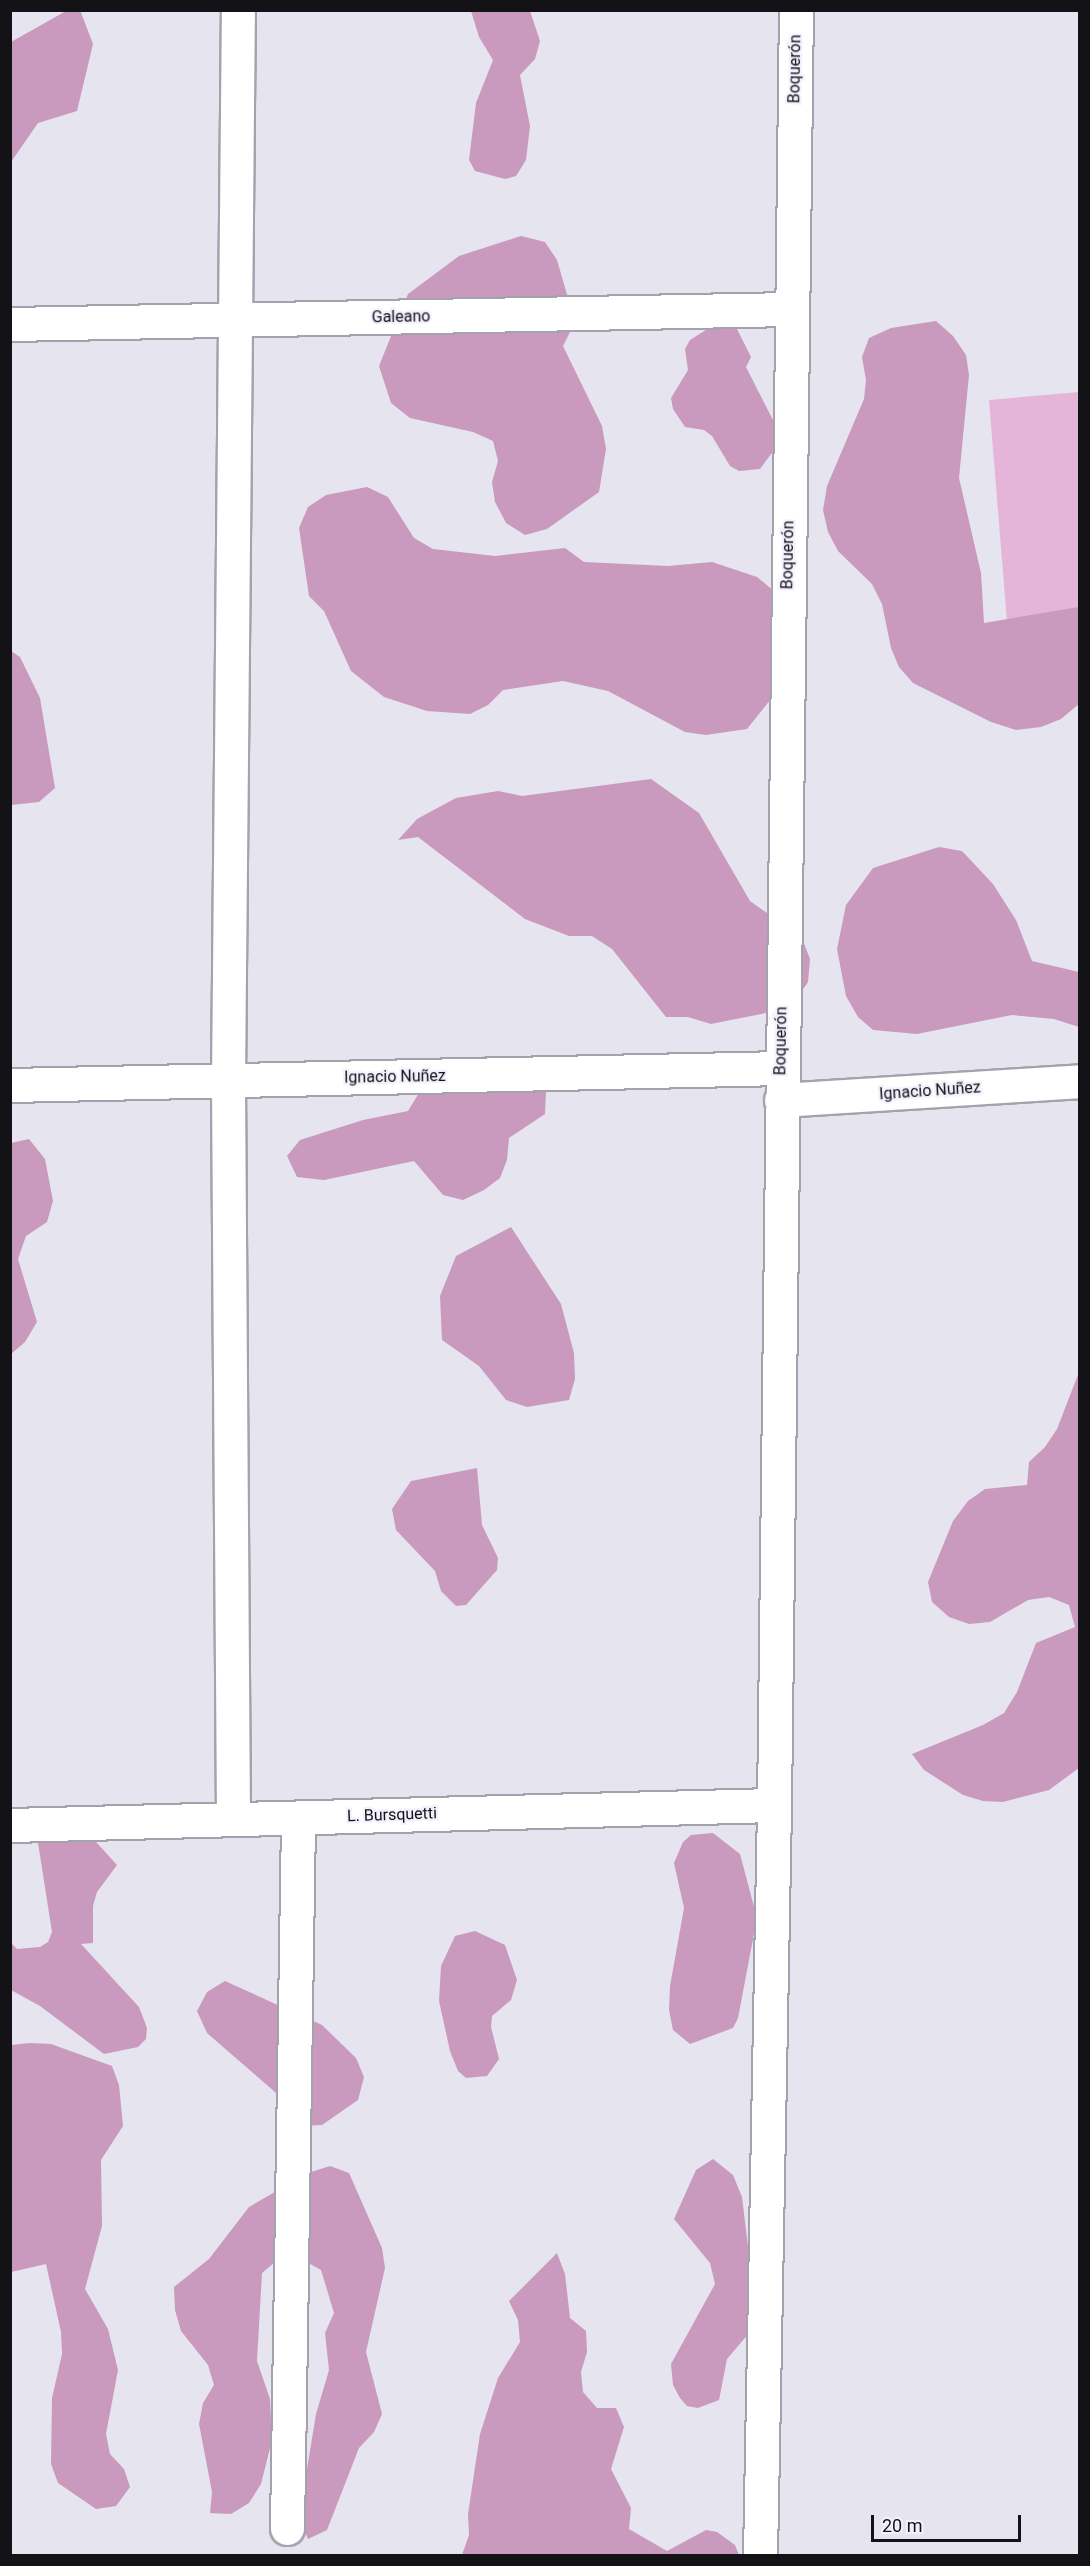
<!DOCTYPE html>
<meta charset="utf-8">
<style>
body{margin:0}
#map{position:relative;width:1090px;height:2566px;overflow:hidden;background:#e5e4ef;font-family:Roboto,sans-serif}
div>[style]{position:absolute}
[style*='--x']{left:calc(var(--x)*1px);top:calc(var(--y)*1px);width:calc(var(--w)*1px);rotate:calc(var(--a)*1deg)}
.green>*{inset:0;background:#e5b5d9}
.forest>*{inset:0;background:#c99abe}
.roads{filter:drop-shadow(2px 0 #a3a2ad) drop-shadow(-2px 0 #a3a2ad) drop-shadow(0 2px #a3a2ad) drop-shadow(0 -2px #a3a2ad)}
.minor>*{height:33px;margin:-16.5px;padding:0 16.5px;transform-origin:16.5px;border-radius:16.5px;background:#fff}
span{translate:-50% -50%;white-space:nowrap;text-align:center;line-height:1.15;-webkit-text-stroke:4.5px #f2f1fd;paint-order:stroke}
.street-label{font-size:16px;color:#131216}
.frame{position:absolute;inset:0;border:12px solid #131216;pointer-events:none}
.scale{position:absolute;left:871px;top:2515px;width:150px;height:27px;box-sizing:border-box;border:3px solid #131216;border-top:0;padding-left:8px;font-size:18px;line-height:21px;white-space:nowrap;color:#131216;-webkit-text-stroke:4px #f2f1fd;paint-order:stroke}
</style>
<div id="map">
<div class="green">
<i style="clip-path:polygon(1079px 392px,1079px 629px,1008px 634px,989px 400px)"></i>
</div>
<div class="forest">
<i style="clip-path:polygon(80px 10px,93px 44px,77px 111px,38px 123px,11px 162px,11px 42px,66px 11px)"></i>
<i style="clip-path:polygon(471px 11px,530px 11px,540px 41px,535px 59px,520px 75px,530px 126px,526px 160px,516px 176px,505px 179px,475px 171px,469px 160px,476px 103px,493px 60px,479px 37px)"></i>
<i style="clip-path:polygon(521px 236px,545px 242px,557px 260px,575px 322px,563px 346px,602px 426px,606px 449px,599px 492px,547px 529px,525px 535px,506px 523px,495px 502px,492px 482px,498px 461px,493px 441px,473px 432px,410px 418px,391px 403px,379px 366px,408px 294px,459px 256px)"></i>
<i style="clip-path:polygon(936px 321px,953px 336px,966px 355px,969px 375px,959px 478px,981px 573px,984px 623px,1079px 607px,1079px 704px,1061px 719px,1041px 727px,1016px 730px,991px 722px,913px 683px,899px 667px,891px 648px,882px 604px,872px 584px,838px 551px,828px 532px,823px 510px,827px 486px,864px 399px,866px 380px,862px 357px,869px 338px,891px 328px)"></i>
<i style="clip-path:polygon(717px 323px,735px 325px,751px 357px,746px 367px,776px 426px,774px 450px,760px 469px,739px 471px,730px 466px,712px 436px,704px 430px,685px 427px,673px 409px,671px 398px,688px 370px,685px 349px,690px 340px)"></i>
<i style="clip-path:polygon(367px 487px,388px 497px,414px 538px,433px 549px,495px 556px,565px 548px,584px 562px,668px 566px,712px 562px,757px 577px,774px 591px,775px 694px,747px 729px,706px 735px,685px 732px,608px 691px,563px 681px,503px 690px,488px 705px,470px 714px,427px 711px,384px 697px,351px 671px,324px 611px,309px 596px,299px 528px,308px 507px,326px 495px)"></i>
<i style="clip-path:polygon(11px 651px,20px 657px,40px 698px,55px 788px,39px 802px,11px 805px)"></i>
<i style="clip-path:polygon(651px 779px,699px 813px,750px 901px,802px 938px,810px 959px,808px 982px,795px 1001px,776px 1011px,711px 1024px,688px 1017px,666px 1017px,612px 949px,592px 936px,569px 936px,525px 919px,418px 837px,398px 840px,417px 819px,456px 798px,498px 791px,522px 796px)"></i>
<i style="clip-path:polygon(939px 847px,962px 851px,993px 884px,1016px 920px,1032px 961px,1079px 972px,1079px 1027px,1054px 1019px,1012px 1015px,917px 1034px,873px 1030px,858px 1017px,846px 996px,837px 949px,846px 905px,873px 868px)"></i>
<i style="clip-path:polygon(488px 1056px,531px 1074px,546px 1092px,545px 1114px,509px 1138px,507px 1160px,500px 1178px,484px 1190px,463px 1200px,443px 1195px,414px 1161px,324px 1180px,297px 1177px,287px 1156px,300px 1140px,363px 1120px,408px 1111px,419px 1093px,425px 1071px,444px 1062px)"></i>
<i style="clip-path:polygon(29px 1139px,45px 1159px,53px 1201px,47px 1222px,26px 1236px,18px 1259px,37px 1322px,25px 1342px,11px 1354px,11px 1143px)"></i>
<i style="clip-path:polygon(511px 1227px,561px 1304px,574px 1353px,575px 1379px,569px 1400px,527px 1407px,506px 1400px,479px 1366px,442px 1340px,440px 1296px,456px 1256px)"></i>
<i style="clip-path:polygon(1079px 1372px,1079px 1768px,1049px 1790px,1003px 1802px,983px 1801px,963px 1795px,924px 1770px,912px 1754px,983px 1725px,1004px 1713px,1017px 1692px,1036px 1643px,1075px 1627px,1069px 1605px,1049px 1597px,1028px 1600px,990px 1622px,969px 1624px,949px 1617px,932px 1602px,928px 1582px,953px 1521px,968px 1501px,985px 1489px,1027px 1485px,1029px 1462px,1045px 1447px,1057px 1429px)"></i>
<i style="clip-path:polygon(477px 1468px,482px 1525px,498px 1558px,497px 1570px,466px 1605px,456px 1606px,441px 1591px,435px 1571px,396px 1530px,392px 1509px,411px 1481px)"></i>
<i style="clip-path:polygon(86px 1831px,117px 1865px,97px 1892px,93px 1906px,93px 1943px,81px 1944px,139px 2007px,147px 2028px,146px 2039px,138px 2047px,104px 2054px,40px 2006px,11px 1990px,10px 1942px,17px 1949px,40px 1947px,48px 1942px,52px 1932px,38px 1843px,41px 1832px)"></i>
<i style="clip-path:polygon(713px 1833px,740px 1854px,757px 1918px,738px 2018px,733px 2028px,690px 2044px,673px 2030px,669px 2010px,670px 1986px,684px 1908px,674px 1863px,683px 1842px,691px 1835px)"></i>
<i style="clip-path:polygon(475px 1931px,505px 1945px,517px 1980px,511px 2000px,492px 2016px,491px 2027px,499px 2059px,487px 2076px,466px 2078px,458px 2071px,450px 2051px,439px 2001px,441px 1966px,455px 1936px)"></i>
<i style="clip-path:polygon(225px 1981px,322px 2025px,356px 2058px,364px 2077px,358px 2100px,322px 2125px,300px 2126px,275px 2092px,207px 2033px,197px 2011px,207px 1992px)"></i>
<i style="clip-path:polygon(30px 2043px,51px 2044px,112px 2066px,119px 2085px,123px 2126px,101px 2160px,102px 2226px,85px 2289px,108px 2329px,118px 2370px,106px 2434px,110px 2454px,124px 2469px,130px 2487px,116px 2506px,96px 2509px,58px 2483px,51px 2464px,52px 2398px,62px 2354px,61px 2332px,46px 2264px,11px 2272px,11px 2045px)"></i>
<i style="clip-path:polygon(713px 2159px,733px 2175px,742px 2197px,750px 2263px,750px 2332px,727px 2359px,719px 2400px,698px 2408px,687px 2406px,680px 2398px,673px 2385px,671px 2364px,715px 2284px,710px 2263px,674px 2219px,696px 2170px)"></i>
<i style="clip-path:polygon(330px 2166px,349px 2173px,382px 2248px,385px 2268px,366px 2352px,382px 2414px,374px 2432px,359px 2448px,327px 2530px,308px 2539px,299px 2518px,316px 2414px,329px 2370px,325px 2333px,334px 2313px,321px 2270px,303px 2260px,280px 2258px,262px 2273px,257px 2361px,270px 2399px,272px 2440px,261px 2484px,249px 2503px,231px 2514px,210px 2513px,212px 2492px,199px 2424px,203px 2403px,214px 2385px,208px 2365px,181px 2331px,175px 2310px,174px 2287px,209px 2259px,249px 2207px,308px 2173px)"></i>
<i style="clip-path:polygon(557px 2253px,565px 2274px,570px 2318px,586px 2331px,587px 2352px,581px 2372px,583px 2392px,597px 2408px,616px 2408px,624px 2427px,611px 2469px,631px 2508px,629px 2529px,667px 2551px,706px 2530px,717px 2532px,735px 2545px,739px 2555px,462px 2555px,469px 2535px,468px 2514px,480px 2434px,498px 2378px,520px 2342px,518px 2320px,509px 2301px)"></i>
</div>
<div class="roads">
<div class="minor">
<i style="--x:10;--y:324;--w:782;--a:-1.1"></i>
<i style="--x:10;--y:1085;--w:770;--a:-1.26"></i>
<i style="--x:781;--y:1100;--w:300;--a:-3.6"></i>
<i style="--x:233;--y:1819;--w:738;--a:-90.39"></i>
<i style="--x:228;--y:1081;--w:1071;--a:-89.47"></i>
<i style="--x:10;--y:1825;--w:764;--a:-1.5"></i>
<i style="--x:287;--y:2528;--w:710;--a:-89.11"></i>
<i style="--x:760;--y:2556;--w:751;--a:-88.93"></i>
<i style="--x:774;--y:1805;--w:1795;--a:-89.3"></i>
</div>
</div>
<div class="street-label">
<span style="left:795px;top:69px;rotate:-89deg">Boquerón</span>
<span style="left:401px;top:317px;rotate:-1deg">Galeano</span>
<span style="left:788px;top:555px;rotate:-89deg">Boquerón</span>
<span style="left:781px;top:1041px;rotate:-89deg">Boquerón</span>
<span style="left:395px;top:1077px;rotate:-1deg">Ignacio Nuñez</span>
<span style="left:930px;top:1091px;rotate:-4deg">Ignacio Nuñez</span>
<span style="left:392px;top:1815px;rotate:-2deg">L. Bursquetti</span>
</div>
<div class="frame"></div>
<div class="scale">20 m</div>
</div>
